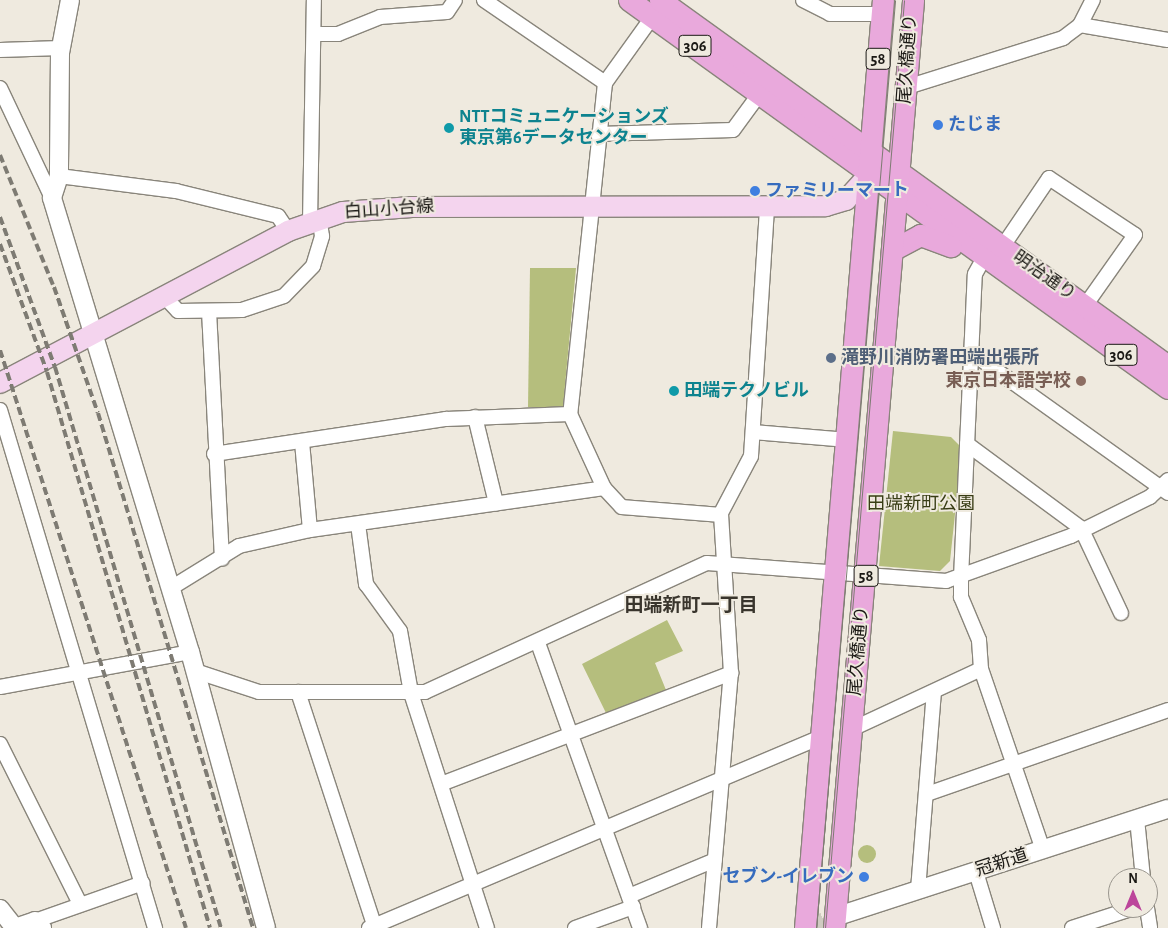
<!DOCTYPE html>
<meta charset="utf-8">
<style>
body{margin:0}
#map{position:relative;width:1168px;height:928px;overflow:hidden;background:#efeadf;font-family:"Alegreya Sans","Noto Sans JP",sans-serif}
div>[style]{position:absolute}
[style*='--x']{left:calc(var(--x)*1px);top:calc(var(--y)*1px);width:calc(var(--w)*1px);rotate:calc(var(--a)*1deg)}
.green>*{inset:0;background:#b5be7d}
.round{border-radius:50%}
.tertiary-tunnel>*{height:18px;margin-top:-9px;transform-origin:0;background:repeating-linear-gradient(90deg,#cfcbc1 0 18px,transparent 0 27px)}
.roads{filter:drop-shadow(1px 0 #89857b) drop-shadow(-1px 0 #89857b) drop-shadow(0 1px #89857b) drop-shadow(0 -1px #89857b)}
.minor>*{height:14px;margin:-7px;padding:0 7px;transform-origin:7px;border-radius:7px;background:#fff}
.tertiary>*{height:18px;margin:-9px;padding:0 9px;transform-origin:9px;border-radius:9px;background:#fff}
.secondary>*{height:20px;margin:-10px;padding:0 10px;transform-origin:10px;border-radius:10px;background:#f4d4ee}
.primary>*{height:21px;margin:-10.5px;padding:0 10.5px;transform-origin:10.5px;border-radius:10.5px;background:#e9a9dc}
.tram>*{height:1px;margin:-0.5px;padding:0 0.5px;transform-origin:0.5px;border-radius:0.5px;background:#7e7b73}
.rail>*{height:4px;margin-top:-2px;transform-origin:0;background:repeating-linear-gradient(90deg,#7e7b73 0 8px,transparent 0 12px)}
.dots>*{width:14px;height:14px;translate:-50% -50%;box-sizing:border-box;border:2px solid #efeadf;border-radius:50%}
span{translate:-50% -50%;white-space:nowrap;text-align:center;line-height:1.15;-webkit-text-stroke:4px #efeadf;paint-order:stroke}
.shield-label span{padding:1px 4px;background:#efeadf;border:1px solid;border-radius:4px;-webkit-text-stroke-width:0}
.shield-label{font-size:16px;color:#1b1915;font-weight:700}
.street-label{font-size:18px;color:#1b1915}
.culture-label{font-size:18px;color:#0d838f;font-weight:700}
.left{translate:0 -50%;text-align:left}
.shop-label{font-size:18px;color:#366cbe;font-weight:700}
.right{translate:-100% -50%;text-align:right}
.service-label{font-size:18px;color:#4e5e75;font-weight:700}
.education-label{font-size:18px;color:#785e54;font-weight:700}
.park-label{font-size:18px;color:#383d15}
.neighbourhood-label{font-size:19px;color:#39352d;font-weight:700}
.north{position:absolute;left:1108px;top:868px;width:50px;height:50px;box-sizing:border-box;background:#efeadf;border:1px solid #9a968e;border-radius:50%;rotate:0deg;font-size:14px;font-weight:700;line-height:20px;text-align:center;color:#1b1915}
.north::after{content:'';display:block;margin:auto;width:18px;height:22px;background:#bc459b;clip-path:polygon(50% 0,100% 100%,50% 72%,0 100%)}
</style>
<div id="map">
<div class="green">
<i style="clip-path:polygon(530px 268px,576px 268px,563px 407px,528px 407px)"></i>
<i style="clip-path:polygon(893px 431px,951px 437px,962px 448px,950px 561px,940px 571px,879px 566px)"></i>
<i style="clip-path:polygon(667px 620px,683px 651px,655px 663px,666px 690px,606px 713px,582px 664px)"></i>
<i class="round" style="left:858px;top:845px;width:18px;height:18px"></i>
</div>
<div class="tertiary-tunnel">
<i style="--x:807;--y:928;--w:30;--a:-21"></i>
</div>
<div class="roads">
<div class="minor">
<i style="--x:484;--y:0;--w:147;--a:34.4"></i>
<i style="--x:803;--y:0;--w:30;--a:27"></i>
<i style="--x:830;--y:14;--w:51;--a:0"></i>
<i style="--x:653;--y:16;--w:82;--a:125.6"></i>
<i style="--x:605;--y:83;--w:333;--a:96"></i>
<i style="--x:570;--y:414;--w:81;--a:65.3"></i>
<i style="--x:604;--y:488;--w:26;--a:47"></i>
<i style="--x:622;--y:507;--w:99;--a:4.6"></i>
<i style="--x:1080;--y:25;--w:89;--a:9.7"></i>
<i style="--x:316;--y:34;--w:22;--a:0"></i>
<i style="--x:338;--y:34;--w:45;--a:-22"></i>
<i style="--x:380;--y:17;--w:67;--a:-4.3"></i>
<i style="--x:447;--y:12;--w:14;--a:-56"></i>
<i style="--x:0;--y:50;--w:61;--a:-1.9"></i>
<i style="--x:907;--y:87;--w:164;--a:-17.4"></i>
<i style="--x:1063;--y:38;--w:21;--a:-37"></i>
<i style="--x:1080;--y:25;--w:28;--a:-63"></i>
<i style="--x:0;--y:88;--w:122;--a:64.7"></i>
<i style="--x:598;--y:134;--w:135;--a:-1.7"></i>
<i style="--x:733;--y:130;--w:51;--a:-53.8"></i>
<i style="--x:59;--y:176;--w:118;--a:7.3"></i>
<i style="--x:176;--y:191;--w:105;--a:13.8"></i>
<i style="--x:278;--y:216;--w:18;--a:56"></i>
<i style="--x:310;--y:222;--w:222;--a:-89"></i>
<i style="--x:163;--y:295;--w:22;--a:47"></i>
<i style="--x:178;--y:311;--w:64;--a:-0.9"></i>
<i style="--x:242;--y:310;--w:44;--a:-18.4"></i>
<i style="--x:284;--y:296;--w:42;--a:-46"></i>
<i style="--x:313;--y:266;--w:31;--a:-73"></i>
<i style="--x:322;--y:236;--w:18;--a:-99"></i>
<i style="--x:209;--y:311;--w:248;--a:87"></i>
<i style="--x:972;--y:353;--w:241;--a:35.5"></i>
<i style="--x:0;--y:410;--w:541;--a:73.34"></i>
<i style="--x:475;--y:417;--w:89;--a:76.3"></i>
<i style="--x:754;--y:432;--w:93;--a:4.9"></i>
<i style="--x:302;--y:442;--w:88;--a:84.8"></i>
<i style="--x:967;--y:444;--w:142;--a:36.4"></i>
<i style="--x:1081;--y:528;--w:94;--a:64.8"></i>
<i style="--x:214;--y:454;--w:235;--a:-8.6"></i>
<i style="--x:446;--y:419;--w:124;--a:-2.3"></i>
<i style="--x:358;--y:524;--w:61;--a:82.4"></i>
<i style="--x:366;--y:584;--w:58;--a:54.1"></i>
<i style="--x:400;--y:631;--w:63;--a:79.9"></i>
<i style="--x:411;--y:693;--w:247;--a:72.1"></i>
<i style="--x:171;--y:588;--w:80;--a:-31.7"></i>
<i style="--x:239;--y:546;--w:73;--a:-12.7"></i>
<i style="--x:310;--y:530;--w:297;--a:-8.1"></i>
<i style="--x:538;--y:643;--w:303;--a:70.3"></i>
<i style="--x:195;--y:671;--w:67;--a:18.2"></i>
<i style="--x:259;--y:692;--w:166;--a:0"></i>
<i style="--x:425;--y:692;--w:310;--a:-24.6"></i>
<i style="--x:707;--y:563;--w:240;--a:4.3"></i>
<i style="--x:946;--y:581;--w:133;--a:-19.8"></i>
<i style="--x:1071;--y:536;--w:88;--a:-26.3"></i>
<i style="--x:1150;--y:497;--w:25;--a:-43"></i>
<i style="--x:0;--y:687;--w:193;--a:-10.4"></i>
<i style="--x:298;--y:692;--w:245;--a:71.9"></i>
<i style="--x:852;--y:729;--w:142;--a:-24.9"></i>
<i style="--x:0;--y:744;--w:179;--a:63.4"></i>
<i style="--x:441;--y:784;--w:311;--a:-20.9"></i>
<i style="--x:927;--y:794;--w:255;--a:-19.2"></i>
<i style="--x:1137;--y:819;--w:59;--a:84.2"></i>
<i style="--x:1043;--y:850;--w:191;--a:-108.9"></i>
<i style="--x:981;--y:669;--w:29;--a:-94"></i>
<i style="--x:979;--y:640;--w:47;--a:-112.7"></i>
<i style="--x:961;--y:597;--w:19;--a:-90"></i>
<i style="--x:961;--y:578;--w:304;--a:-87.4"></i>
<i style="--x:975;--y:274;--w:18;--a:-61"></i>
<i style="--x:984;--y:258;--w:22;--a:-32"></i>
<i style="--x:1003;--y:246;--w:82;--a:-55.9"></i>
<i style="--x:1049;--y:178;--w:103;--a:33.5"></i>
<i style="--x:1135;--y:235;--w:95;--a:125.2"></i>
<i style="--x:976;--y:872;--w:59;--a:73.1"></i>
<i style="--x:918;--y:890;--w:198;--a:-85.4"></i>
<i style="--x:629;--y:896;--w:93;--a:-22.7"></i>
<i style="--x:1147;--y:908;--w:20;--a:81"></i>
<i style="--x:35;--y:921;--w:114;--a:-19.4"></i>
<i style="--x:369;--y:928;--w:492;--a:-22.9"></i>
<i style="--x:575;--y:928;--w:62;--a:-19.9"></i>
<i style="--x:709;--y:928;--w:256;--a:-85.1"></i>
<i style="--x:731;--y:673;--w:160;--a:-93.6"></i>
<i style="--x:721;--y:513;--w:64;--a:-62.2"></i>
<i style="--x:751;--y:456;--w:250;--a:-86.3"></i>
<i style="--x:1072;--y:928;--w:65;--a:-17.9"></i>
</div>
<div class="tertiary">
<i style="--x:70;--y:0;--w:54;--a:100.7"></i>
<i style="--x:60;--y:53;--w:123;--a:90.5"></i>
<i style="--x:59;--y:176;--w:23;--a:108"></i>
<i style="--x:52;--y:198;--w:475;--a:73.1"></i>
<i style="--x:190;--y:652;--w:286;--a:74.6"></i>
<i style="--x:0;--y:909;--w:24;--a:52"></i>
<i style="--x:15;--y:928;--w:21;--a:-19"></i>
<i style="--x:35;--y:921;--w:10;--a:45"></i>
<i style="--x:835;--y:917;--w:350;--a:-18"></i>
</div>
<div class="secondary">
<i style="--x:0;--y:383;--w:326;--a:-27.8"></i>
<i style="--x:288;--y:231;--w:58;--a:-19.1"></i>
<i style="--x:343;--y:212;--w:69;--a:-4.1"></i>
<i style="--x:412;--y:207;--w:414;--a:-0.1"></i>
<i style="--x:826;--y:206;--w:21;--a:-17"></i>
<i style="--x:846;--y:200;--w:42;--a:-47.9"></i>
</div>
<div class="primary">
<i style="--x:629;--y:0;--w:664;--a:35.75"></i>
<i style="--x:660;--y:0;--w:626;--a:35.77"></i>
<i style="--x:894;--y:249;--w:30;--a:-28"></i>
<i style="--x:920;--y:235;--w:33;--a:20"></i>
<i style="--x:805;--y:928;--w:931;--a:-85.2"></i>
<i style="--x:834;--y:928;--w:931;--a:-85.13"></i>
</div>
</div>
<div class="tram">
<i style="--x:816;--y:928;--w:931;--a:-85.13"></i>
<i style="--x:825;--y:928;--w:931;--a:-85.13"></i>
</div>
<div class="rail">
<i style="--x:0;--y:155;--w:143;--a:67.8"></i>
<i style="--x:54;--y:287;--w:133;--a:70.8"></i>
<i style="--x:98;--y:413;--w:538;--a:73.25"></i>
<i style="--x:0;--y:217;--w:160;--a:69.9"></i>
<i style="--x:55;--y:367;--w:585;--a:73.52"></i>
<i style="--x:0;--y:244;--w:136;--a:69.8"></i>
<i style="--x:47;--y:372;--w:579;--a:73.66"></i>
<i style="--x:0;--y:350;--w:607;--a:72.16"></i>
</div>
<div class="dots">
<i style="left:938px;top:125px;background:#3f7fe0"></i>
<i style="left:449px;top:128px;background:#0f9aa8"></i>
<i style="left:755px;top:191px;background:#3f7fe0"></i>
<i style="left:831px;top:358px;background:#5c6f8a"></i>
<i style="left:1081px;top:381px;background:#8d6e63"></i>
<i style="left:674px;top:391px;background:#0f9aa8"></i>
<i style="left:864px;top:877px;background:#3f7fe0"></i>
</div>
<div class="shield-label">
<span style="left:695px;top:46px">306</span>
<span style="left:878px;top:59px">58</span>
<span style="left:1121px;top:355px">306</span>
<span style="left:866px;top:576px">58</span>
</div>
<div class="street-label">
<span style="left:908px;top:59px;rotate:-86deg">尾久橋通り</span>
<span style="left:389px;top:210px;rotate:-4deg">白山小台線</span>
<span style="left:1044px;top:276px;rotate:35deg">明治通り</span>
<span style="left:859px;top:651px;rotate:-85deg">尾久橋通り</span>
<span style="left:1002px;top:863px;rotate:-18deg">冠新道</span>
</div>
<div class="culture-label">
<span class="left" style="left:459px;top:128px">NTTコミュニケーションズ<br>東京第6データセンター</span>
<span class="left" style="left:684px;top:391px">田端テクノビル</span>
</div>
<div class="shop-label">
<span class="left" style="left:948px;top:125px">たじま</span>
<span class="left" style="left:765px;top:191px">ファミリーマート</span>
<span class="right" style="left:854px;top:877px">セブン-イレブン</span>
</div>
<div class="service-label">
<span class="left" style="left:841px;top:358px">滝野川消防署田端出張所</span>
</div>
<div class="education-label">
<span class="right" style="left:1071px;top:381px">東京日本語学校</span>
</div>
<div class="park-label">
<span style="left:921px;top:504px">田端新町公園</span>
</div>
<div class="neighbourhood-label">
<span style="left:691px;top:606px">田端新町一丁目</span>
</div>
<div class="north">N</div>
</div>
